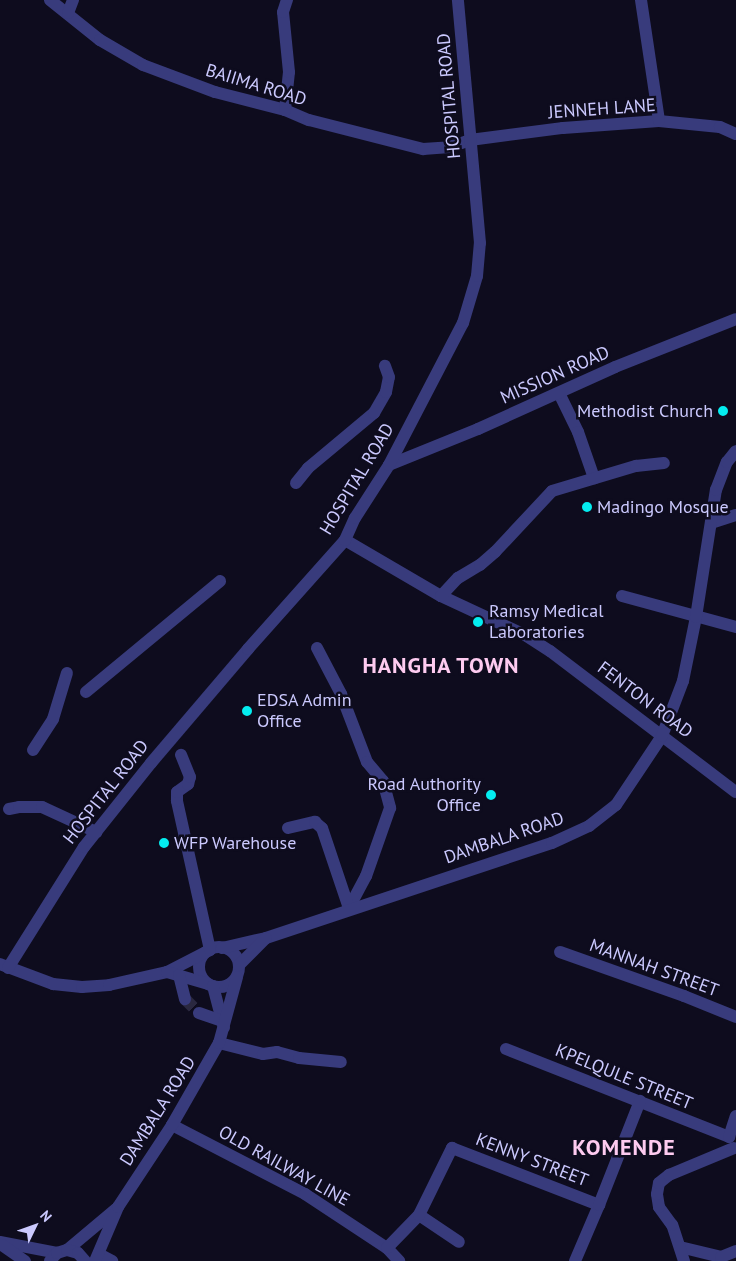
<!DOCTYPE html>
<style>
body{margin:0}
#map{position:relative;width:736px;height:1261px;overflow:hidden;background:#0e0c1e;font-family:"PT Sans",sans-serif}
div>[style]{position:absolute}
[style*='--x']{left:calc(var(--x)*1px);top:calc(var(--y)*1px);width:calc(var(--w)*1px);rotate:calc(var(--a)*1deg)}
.minor-tunnel>*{height:12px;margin-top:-6px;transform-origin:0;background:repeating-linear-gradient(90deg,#2a2840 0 12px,transparent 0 18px)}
.minor>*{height:12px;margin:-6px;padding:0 6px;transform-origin:6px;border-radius:6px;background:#383b7c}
.minor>.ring{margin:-6px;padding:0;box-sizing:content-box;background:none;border:12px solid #383b7c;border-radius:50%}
.dots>*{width:14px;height:14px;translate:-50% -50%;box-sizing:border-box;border:2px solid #0e0c1e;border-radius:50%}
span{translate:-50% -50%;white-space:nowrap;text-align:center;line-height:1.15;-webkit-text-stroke:5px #0e0c1e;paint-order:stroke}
.street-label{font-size:18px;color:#cbc9fe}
.poi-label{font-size:18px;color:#cbc9fe}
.right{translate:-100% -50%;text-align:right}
.left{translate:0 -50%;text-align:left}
.district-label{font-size:22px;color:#fecbf0;font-weight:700;letter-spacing:1px}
.north{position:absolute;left:10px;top:1201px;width:50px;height:50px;-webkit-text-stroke:4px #0e0c1e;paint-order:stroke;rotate:48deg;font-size:14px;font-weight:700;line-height:20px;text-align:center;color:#cbc9fe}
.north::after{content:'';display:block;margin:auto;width:18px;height:22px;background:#cbc9fe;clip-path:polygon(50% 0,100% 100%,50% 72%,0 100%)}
</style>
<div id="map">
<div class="minor-tunnel">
<i style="--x:185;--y:999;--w:20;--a:45"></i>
</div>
<div class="minor">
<i style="--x:50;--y:0;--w:64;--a:38.7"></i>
<i style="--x:100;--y:40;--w:50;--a:30.2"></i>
<i style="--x:143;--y:65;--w:77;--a:20.6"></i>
<i style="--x:215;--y:92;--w:72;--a:14.4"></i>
<i style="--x:285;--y:110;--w:26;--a:23"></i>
<i style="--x:309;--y:120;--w:118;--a:14.3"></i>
<i style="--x:423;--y:149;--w:27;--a:-4"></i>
<i style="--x:450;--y:147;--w:21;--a:-19"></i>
<i style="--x:470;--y:140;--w:94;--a:-7.4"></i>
<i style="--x:563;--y:128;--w:96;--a:-4.2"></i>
<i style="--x:659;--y:121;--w:61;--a:5.6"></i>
<i style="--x:720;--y:127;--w:17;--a:24"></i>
<i style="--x:641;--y:0;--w:122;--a:81.5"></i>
<i style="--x:68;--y:13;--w:14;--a:-69"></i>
<i style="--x:285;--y:110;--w:38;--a:-84"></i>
<i style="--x:289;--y:72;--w:60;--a:-95.7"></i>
<i style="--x:283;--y:12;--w:13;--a:-72"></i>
<i style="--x:559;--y:393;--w:43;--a:64"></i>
<i style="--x:578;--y:432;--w:49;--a:70.8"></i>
<i style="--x:389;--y:465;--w:96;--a:-22"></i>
<i style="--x:478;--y:429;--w:150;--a:-24.3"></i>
<i style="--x:615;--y:367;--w:130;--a:-21.6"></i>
<i style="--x:296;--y:483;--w:19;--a:-51"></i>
<i style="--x:308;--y:468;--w:86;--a:-39.8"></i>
<i style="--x:374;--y:413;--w:24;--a:-60"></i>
<i style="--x:386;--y:392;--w:15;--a:-79"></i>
<i style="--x:389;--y:377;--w:12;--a:-110"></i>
<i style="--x:711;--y:523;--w:26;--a:-18"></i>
<i style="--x:345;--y:540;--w:111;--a:30.3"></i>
<i style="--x:441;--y:596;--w:93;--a:24.9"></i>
<i style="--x:525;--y:635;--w:30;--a:33"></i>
<i style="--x:550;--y:651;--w:233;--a:37.2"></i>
<i style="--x:441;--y:596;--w:25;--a:-47"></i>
<i style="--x:458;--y:578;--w:26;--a:-31"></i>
<i style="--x:480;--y:565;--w:20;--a:-41"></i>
<i style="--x:495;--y:552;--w:83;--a:-46.9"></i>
<i style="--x:552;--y:491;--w:88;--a:-16.6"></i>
<i style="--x:636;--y:466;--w:28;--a:-6"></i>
<i style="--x:622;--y:596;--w:118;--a:15.2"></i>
<i style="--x:317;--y:648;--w:52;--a:62.4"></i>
<i style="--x:341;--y:694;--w:73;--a:69.1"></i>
<i style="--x:367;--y:762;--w:25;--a:50"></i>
<i style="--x:383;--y:781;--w:28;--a:75"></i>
<i style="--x:390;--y:808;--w:72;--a:109.4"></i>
<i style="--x:366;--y:876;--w:38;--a:118"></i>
<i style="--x:86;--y:692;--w:174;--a:-39.6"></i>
<i style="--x:33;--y:750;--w:37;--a:-57"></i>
<i style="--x:53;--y:719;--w:48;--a:-73.1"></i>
<i style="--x:9;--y:809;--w:10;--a:-11"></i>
<i style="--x:19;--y:807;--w:23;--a:0"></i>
<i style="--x:42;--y:807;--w:60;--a:24.8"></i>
<i style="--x:288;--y:828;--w:28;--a:-13"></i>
<i style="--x:315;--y:822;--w:9;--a:41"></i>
<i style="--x:322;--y:828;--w:84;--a:71.4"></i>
<i class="ring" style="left:199px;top:947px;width:28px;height:28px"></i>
<i style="--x:222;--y:948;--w:45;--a:-12.8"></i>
<i style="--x:266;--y:938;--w:301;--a:-18.4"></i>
<i style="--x:552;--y:843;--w:41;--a:-24.7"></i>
<i style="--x:589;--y:826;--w:34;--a:-38"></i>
<i style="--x:616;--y:805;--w:83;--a:-56.3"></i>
<i style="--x:662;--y:736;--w:59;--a:-69.1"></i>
<i style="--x:683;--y:681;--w:65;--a:-78.5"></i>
<i style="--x:696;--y:617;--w:129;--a:-81.1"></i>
<i style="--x:716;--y:490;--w:30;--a:-69"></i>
<i style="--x:727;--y:462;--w:14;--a:-51"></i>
<i style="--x:560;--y:952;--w:132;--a:19.5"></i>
<i style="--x:684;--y:996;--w:56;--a:22"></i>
<i style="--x:0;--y:964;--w:57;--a:20.7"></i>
<i style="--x:53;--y:984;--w:29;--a:6"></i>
<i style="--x:82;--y:987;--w:27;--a:-4"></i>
<i style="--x:109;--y:985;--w:59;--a:-12.6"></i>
<i style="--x:167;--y:972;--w:48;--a:-27.1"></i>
<i style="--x:210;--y:950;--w:153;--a:-102.5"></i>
<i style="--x:177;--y:801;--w:9;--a:-90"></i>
<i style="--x:177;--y:792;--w:14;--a:-36"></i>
<i style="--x:188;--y:784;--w:7;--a:-74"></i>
<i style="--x:190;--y:777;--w:24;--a:-112"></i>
<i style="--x:239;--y:965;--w:38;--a:-45"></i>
<i style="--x:8;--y:968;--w:143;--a:-57.9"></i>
<i style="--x:84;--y:847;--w:107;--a:-51.4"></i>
<i style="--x:151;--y:763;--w:150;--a:-49.6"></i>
<i style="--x:248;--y:649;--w:146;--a:-48.3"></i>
<i style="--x:345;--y:540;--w:24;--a:-66"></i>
<i style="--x:355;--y:518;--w:63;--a:-57.3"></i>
<i style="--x:389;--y:465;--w:160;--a:-62.5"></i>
<i style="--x:463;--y:323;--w:49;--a:-73.4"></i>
<i style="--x:477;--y:276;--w:33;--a:-85"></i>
<i style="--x:480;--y:243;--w:244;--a:-95.2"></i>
<i style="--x:167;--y:972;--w:43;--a:16.3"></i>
<i style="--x:179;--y:975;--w:25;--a:76"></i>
<i style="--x:213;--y:986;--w:43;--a:75.3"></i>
<i style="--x:199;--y:1013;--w:24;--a:19"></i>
<i style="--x:219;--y:1043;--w:45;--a:14"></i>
<i style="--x:263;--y:1054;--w:14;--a:-8"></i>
<i style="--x:277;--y:1052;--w:23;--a:15"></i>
<i style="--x:299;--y:1058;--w:42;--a:5.4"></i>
<i style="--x:506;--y:1049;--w:240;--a:21.5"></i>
<i style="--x:172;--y:1125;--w:150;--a:27.4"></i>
<i style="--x:305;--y:1194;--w:98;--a:33.4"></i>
<i style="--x:387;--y:1248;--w:18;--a:47"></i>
<i style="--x:729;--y:1137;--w:22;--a:-72"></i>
<i style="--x:419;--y:1215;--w:48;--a:34"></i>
<i style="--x:0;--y:1242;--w:58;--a:10.9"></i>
<i style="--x:2;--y:1245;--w:28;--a:35"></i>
<i style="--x:680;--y:1247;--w:42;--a:13.7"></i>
<i style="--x:721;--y:1257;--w:16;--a:-22"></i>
<i style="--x:387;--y:1248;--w:46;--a:-45.9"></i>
<i style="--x:419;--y:1215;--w:75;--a:-63.8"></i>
<i style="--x:452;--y:1148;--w:158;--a:21.2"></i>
<i style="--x:67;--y:1250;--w:64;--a:-39.9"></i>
<i style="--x:99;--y:1254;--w:15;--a:28"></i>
<i style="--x:50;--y:1261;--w:11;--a:-49"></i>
<i style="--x:57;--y:1253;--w:10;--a:-17"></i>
<i style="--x:67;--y:1250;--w:11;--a:15"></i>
<i style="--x:78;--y:1253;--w:11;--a:49"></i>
<i style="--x:95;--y:1261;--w:59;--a:-66.9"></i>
<i style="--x:118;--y:1207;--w:98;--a:-56.6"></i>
<i style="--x:172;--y:1125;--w:95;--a:-60.2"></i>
<i style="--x:219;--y:1043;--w:68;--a:-74.7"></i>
<i style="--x:575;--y:1261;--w:61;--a:-66.8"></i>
<i style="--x:599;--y:1205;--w:112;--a:-68.5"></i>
<i style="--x:684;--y:1261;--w:38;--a:-108"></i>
<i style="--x:672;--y:1225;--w:22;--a:-126"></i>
<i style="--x:659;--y:1207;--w:13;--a:-99"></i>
<i style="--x:657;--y:1194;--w:11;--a:-80"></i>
<i style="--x:659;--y:1183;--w:13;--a:-39"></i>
<i style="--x:669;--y:1175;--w:70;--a:-22.6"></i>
</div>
<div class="dots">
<i style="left:723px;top:411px;background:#04edf0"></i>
<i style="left:587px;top:507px;background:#04edf0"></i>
<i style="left:478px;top:622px;background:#04edf0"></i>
<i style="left:247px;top:711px;background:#04edf0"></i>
<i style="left:491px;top:795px;background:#04edf0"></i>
<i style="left:164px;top:843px;background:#04edf0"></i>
</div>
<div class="street-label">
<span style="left:256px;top:85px;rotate:17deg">BAIIMA ROAD</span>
<span style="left:449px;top:96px;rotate:-95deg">HOSPITAL ROAD</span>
<span style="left:602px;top:109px;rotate:-4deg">JENNEH LANE</span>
<span style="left:555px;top:375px;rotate:-24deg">MISSION ROAD</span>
<span style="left:357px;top:479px;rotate:-59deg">HOSPITAL ROAD</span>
<span style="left:645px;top:700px;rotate:37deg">FENTON ROAD</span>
<span style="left:106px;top:792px;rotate:-52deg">HOSPITAL ROAD</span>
<span style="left:504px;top:838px;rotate:-19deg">DAMBALA ROAD</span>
<span style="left:654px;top:968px;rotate:20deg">MANNAH STREET</span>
<span style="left:624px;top:1077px;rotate:22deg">KPELQULE STREET</span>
<span style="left:158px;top:1111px;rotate:-58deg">DAMBALA ROAD</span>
<span style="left:532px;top:1160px;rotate:21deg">KENNY STREET</span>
<span style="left:284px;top:1166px;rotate:29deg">OLD RAILWAY LINE</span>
</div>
<div class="poi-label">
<span class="right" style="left:713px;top:411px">Methodist Church</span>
<span class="left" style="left:597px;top:507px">Madingo Mosque</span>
<span class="left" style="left:489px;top:622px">Ramsy Medical<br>Laboratories</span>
<span class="left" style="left:257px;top:711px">EDSA Admin<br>Office</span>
<span class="right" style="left:481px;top:795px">Road Authority<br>Office</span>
<span class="left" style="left:174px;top:843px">WFP Warehouse</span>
</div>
<div class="district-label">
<span style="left:441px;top:666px">HANGHA TOWN</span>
<span style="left:624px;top:1148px">KOMENDE</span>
</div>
<div class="north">N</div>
</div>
